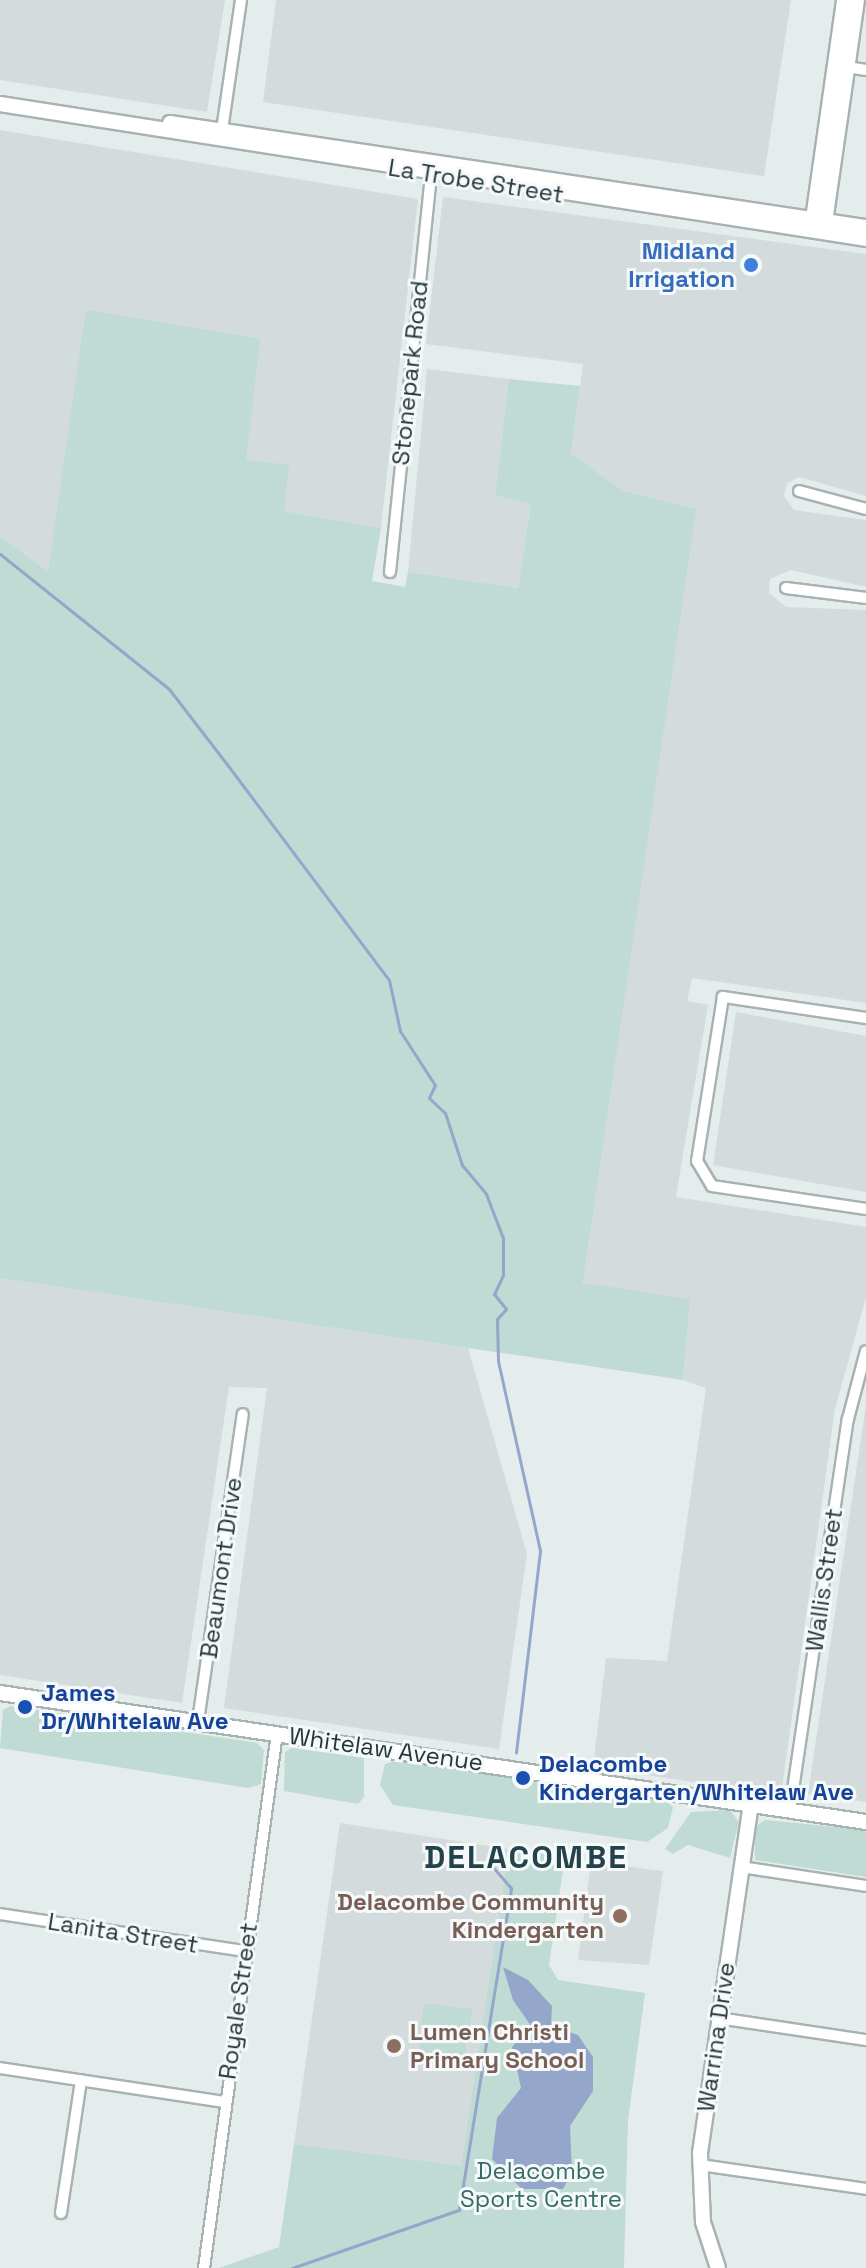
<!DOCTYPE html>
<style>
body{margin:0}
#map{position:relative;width:866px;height:2268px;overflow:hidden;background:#e4ecec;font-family:"Space Grotesk",sans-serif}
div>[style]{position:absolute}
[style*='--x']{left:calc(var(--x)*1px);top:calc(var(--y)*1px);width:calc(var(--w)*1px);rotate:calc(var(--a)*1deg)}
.built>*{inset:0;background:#d3dbdc}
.green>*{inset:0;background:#c0dad4}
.water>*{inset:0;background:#94a7ca}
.stream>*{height:3px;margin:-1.5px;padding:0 1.5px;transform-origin:1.5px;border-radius:1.5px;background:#94a7ca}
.roads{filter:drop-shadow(2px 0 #a7b2b3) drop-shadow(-2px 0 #a7b2b3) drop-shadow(0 2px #a7b2b3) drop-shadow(0 -2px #a7b2b3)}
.street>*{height:10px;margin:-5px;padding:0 5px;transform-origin:5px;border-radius:5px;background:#fff}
.secondary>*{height:14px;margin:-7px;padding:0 7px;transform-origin:7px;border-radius:7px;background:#fff}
.dots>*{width:22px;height:22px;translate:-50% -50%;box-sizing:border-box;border:4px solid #f5f9f9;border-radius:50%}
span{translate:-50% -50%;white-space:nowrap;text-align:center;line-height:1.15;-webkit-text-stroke:6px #f5f9f9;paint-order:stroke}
.street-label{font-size:24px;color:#26373b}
.shop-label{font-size:24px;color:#366cbe;font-weight:700}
.right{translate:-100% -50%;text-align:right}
.transit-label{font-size:24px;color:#164399;font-weight:700}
.left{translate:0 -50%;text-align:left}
.education-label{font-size:24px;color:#785e54;font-weight:700}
.park-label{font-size:24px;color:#356d66}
.district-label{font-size:32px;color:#24424b;font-weight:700;letter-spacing:2px}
</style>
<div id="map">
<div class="built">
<i style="clip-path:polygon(0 0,225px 0,207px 112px,0 80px)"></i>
<i style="clip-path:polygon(276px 0,791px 0,764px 176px,263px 102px)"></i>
<i style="clip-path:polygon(0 130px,418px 199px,381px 528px,284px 511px,246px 460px,87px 310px,48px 571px,0 537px)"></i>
<i style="clip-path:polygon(443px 197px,866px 254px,866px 496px,799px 477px,787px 483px,784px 496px,794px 510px,866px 520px,866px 587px,791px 570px,770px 579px,769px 593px,786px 607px,866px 610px,866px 1003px,692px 978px,687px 1001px,708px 1005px,676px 1197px,866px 1227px,866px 1297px,835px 1409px,781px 1795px,593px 1767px,606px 1658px,667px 1661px,706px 1388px,683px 1380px,690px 1299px,583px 1284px,695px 509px,624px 491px,571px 454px,583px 364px,426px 344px)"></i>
<i style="clip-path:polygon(427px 369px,509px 379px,495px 495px,531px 503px,518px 588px,408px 572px)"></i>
<i style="clip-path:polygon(736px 1012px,866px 1036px,866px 1192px,713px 1165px)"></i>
<i style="clip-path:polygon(0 1278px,468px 1348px,527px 1554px,499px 1749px,224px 1708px,267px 1388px,229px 1387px,182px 1703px,0 1675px)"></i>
<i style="clip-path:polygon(866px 1405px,866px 1802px,808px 1794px)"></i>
<i style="clip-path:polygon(340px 1823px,509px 1849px,461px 2167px,294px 2144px)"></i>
<i style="clip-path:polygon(591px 1862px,663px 1871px,649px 1965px,578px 1960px)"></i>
</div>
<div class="green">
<i style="clip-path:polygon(86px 310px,260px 339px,246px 460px,289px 465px,284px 511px,381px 528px,372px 581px,405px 587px,408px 572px,518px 588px,531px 504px,495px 495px,509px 379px,580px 386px,571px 454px,624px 491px,696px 509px,583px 1283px,690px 1299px,683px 1380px,0 1278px,0 537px,48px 571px)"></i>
<i style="clip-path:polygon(11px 1706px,257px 1743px,264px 1750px,261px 1784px,248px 1788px,0 1748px,3px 1710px)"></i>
<i style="clip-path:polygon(292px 1748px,364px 1758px,364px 1797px,358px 1804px,284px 1791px,285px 1752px)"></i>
<i style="clip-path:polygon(398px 1760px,663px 1799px,673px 1807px,668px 1828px,647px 1842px,393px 1805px,380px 1785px,385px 1764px)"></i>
<i style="clip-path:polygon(730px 1810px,739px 1822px,730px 1858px,688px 1845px,673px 1854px,665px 1849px,691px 1812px)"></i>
<i style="clip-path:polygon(765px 1820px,866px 1830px,866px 1877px,755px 1860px,755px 1827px)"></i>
<i style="clip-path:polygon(509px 1849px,565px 1857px,549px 1965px,558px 1980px,645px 1993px,628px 2120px,624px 2268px,219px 2268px,279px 2247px,294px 2144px,461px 2166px)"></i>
<i style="clip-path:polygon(424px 2003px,472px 2009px,469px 2033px,421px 2027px)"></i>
<i style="clip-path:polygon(421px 2033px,467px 2038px,464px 2063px,418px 2057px)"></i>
</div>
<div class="water">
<i style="clip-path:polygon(503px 1967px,528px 1980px,552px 2006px,551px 2026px,578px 2035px,593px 2057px,593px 2091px,570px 2126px,572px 2172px,563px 2189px,522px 2189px,492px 2159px,497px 2118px,521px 2088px,512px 2047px,531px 2026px,513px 2000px)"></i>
</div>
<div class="stream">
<i style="--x:0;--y:554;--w:216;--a:38.6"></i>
<i style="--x:169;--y:689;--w:93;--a:52.4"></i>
<i style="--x:226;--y:763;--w:271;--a:53.1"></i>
<i style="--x:389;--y:980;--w:52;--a:77.8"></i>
<i style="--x:400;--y:1031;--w:64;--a:57.1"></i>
<i style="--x:435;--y:1085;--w:14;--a:115"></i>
<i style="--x:429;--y:1098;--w:22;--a:43"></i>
<i style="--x:445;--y:1113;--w:55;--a:71.9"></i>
<i style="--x:462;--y:1165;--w:38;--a:50"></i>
<i style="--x:486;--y:1194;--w:47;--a:68.9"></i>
<i style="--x:503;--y:1238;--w:37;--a:90"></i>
<i style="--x:503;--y:1275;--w:21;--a:115"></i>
<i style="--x:494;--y:1294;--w:19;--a:51"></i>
<i style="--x:506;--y:1309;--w:13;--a:132"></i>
<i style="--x:497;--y:1319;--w:42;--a:88.6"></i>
<i style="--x:498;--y:1361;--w:195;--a:77.5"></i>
<i style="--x:540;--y:1551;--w:203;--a:96.8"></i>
<i style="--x:292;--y:2268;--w:177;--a:-19.2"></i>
<i style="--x:459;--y:2210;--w:326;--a:-80.8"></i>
<i style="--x:511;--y:1888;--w:28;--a:-131"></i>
<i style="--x:493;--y:1867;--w:19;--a:-78"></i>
</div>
<div class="roads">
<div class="street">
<i style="--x:847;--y:67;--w:19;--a:9"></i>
<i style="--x:222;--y:130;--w:131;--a:-81.7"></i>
<i style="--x:799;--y:491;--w:69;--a:15"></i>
<i style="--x:390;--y:572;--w:400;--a:-84.1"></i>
<i style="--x:786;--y:588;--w:81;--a:7.1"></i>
<i style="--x:866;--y:1018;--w:145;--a:-171.6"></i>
<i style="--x:723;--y:997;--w:166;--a:99"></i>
<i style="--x:697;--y:1161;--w:29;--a:59"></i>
<i style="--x:712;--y:1186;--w:156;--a:8.5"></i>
<i style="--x:198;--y:1721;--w:310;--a:-81.7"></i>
<i style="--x:790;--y:1810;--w:395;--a:-81.6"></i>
<i style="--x:848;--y:1419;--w:70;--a:-75.2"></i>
<i style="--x:741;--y:1867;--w:126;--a:8.6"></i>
<i style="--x:0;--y:1914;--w:248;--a:8.6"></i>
<i style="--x:718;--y:2018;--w:150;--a:8.5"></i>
<i style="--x:0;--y:2068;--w:227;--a:8.6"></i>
<i style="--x:700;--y:2165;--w:168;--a:8.2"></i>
<i style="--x:61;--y:2213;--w:134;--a:-81.4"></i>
<i style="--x:204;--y:2268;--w:540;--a:-82.23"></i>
</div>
<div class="secondary">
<i style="--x:0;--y:104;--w:876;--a:8.86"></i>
<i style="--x:170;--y:123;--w:704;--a:8.5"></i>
<i style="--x:812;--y:226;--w:228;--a:-81.9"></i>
<i style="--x:824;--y:229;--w:231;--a:-81.8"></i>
<i style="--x:0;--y:1693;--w:876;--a:8.47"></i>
<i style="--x:718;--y:2268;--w:48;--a:-108.1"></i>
<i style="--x:703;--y:2222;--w:69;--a:-92.5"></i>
<i style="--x:700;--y:2153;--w:353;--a:-81.7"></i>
</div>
</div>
<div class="dots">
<i style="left:751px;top:265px;background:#3f7fe0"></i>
<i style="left:25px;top:1707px;background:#1a4fb4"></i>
<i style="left:523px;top:1778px;background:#1a4fb4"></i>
<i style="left:620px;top:1916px;background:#8d6e63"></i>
<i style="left:394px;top:2046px;background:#8d6e63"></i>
</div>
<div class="street-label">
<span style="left:476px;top:181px;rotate:9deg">La Trobe Street</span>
<span style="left:410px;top:373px;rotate:-84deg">Stonepark Road</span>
<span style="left:221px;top:1568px;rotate:-82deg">Beaumont Drive</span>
<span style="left:824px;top:1580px;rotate:-82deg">Wallis Street</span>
<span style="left:386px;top:1749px;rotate:8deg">Whitelaw Avenue</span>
<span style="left:123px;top:1933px;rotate:9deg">Lanita Street</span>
<span style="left:238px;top:2001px;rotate:-82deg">Royale Street</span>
<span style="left:716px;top:2037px;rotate:-82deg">Warrina Drive</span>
</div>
<div class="shop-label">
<span class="right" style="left:735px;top:265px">Midland<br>Irrigation</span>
</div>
<div class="transit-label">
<span class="left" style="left:41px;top:1707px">James<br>Dr/Whitelaw Ave</span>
<span class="left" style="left:539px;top:1778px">Delacombe<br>Kindergarten/Whitelaw Ave</span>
</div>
<div class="education-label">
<span class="right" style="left:604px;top:1916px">Delacombe Community<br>Kindergarten</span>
<span class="left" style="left:410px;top:2046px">Lumen Christi<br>Primary School</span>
</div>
<div class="park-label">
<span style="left:541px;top:2185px">Delacombe<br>Sports Centre</span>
</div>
<div class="district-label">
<span style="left:526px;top:1857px">DELACOMBE</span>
</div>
</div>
